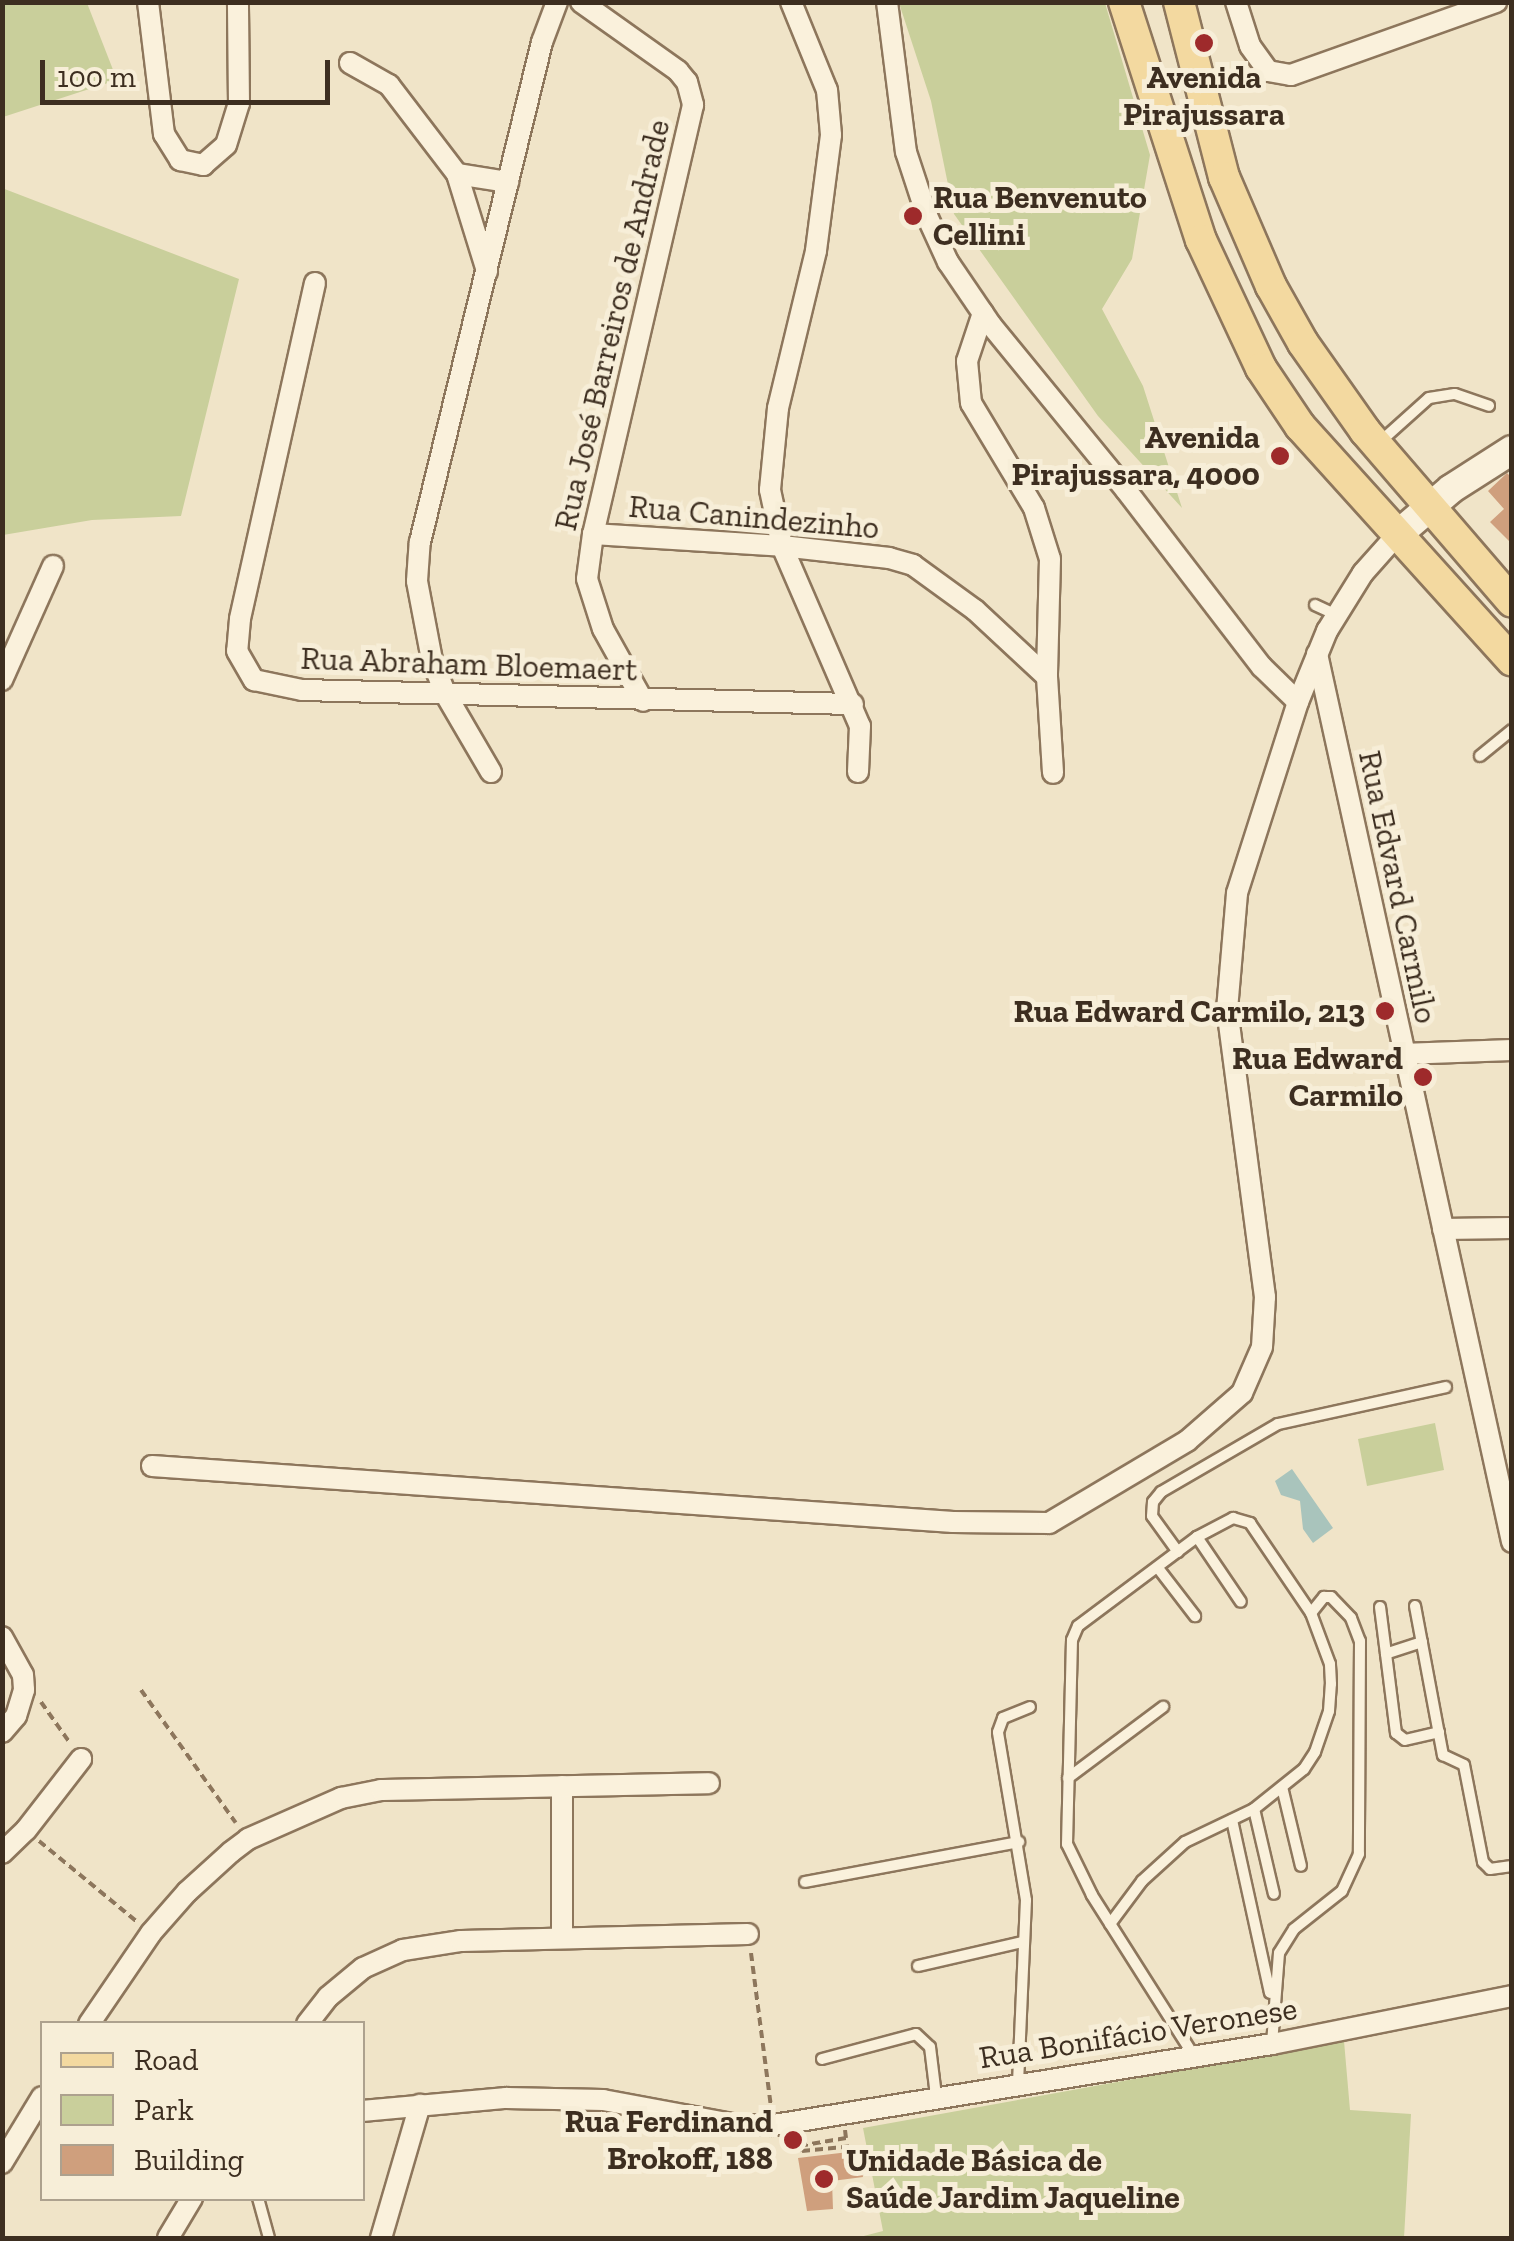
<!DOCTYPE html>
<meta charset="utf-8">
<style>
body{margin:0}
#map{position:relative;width:1514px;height:2241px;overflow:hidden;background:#f0e4c8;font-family:"Zilla Slab",serif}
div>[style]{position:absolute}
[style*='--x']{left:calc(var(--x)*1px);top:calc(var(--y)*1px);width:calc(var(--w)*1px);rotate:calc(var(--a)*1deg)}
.green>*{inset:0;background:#c9cf9b}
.water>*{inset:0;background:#a9c4bc}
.building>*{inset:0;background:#cf9f7d}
.path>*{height:4px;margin-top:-2px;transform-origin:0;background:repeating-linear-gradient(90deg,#8d765c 0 8px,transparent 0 13px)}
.roads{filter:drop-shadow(2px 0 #8d765c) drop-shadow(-2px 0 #8d765c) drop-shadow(0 2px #8d765c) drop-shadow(0 -2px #8d765c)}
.lane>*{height:10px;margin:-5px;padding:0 5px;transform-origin:5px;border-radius:5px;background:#faf1dc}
.street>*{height:20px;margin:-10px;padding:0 10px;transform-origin:10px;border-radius:10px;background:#faf1dc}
.secondary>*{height:28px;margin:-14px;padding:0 14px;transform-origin:14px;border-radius:14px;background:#faf1dc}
.primary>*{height:30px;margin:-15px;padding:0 15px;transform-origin:15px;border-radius:15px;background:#f3d9a0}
.dots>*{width:28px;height:28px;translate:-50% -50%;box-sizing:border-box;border:5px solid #f7eed8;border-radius:50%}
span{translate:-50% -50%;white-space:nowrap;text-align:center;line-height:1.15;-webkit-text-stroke:10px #f7eed8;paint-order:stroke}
.poi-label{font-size:32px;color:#3d2e20;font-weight:700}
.left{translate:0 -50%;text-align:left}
.right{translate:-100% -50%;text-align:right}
.street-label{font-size:32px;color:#3d2e20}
.frame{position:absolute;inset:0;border:5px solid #3d2e20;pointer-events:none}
.legend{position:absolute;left:40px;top:2021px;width:325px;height:180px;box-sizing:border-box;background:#f7eed8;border:2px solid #ada18e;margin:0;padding:12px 18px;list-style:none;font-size:30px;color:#3d2e20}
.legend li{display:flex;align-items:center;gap:20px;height:50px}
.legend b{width:50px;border:2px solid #ada18e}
.scale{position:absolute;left:40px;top:60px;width:290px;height:45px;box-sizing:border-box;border:5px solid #3d2e20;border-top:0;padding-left:12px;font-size:30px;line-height:35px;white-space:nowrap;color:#3d2e20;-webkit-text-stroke:8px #f7eed8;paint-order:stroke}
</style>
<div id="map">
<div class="green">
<i style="clip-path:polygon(2px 3px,87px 3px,117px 80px,3px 117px)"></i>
<i style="clip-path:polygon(899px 3px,1105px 3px,1150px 155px,1132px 259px,1102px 309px,1143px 386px,1182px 508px,1098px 416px,954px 214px,931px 101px)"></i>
<i style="clip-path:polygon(2px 188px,239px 279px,181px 516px,92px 520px,3px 535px)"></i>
<i style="clip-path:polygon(1435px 1423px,1444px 1470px,1367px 1486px,1358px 1439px)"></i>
<i style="clip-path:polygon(1344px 2041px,1350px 2110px,1411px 2114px,1404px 2238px,856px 2238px,883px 2231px,863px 2128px)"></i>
</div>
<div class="water">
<i style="clip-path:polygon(1292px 1469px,1333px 1528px,1313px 1543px,1303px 1529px,1300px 1501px,1281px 1495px,1275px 1481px)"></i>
</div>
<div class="building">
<i style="clip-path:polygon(1507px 473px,1512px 478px,1512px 544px,1490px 522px,1504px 509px,1488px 491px)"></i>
<i style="clip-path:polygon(857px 2151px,863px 2177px,832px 2181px,833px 2209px,807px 2211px,798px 2158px)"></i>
</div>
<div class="path">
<i style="--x:141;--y:1690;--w:163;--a:54.5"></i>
<i style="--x:41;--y:1702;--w:50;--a:54.7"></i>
<i style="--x:39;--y:1841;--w:126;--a:39.5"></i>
<i style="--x:751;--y:1953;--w:155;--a:82.6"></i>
<i style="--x:845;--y:2130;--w:8;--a:83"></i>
<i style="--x:846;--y:2138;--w:48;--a:170.3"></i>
<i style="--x:799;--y:2146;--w:6;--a:59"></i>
<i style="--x:802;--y:2151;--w:52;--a:-5.5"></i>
</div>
<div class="roads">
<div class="lane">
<i style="--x:1381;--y:441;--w:64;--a:-41.9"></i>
<i style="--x:1429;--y:398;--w:26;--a:-9"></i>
<i style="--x:1455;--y:394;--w:36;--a:19"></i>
<i style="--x:1315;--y:605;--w:23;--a:25"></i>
<i style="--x:1480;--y:756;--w:41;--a:-39.1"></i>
<i style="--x:1197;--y:1537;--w:78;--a:55.9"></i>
<i style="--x:1178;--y:1552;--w:44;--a:-125.8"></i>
<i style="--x:1152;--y:1516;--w:14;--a:-86"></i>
<i style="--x:1153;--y:1502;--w:13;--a:-51"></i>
<i style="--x:1161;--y:1492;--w:135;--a:-30.2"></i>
<i style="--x:1278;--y:1424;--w:172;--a:-12.4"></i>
<i style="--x:1158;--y:1568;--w:61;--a:52.4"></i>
<i style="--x:1415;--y:1606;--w:152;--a:79.4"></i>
<i style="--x:1443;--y:1755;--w:23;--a:25"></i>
<i style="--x:1464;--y:1765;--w:99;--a:78.9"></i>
<i style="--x:1483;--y:1862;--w:10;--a:45"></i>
<i style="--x:1490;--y:1869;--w:22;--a:-8"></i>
<i style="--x:1380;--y:1607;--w:47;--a:82.7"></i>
<i style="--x:1422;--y:1642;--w:38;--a:162"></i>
<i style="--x:1386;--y:1654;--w:80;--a:82.8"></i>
<i style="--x:1396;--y:1733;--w:11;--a:38"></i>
<i style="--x:1405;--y:1740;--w:35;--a:-13"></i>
<i style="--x:1068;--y:1778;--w:119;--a:-36.8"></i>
<i style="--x:1282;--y:1787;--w:81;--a:76.5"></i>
<i style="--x:1254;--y:1809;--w:87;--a:76.8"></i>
<i style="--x:1232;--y:1820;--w:177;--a:77.6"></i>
<i style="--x:805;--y:1882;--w:218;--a:-10.6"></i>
<i style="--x:1110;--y:1924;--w:54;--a:-53.3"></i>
<i style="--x:1142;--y:1881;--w:58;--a:-42.2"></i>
<i style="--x:1185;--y:1842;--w:76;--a:-25.6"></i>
<i style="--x:1254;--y:1809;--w:64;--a:-38.7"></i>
<i style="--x:1304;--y:1769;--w:20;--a:-57"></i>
<i style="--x:1315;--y:1752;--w:43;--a:-71.1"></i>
<i style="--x:1329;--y:1711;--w:27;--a:-86"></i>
<i style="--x:1331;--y:1684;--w:20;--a:-93"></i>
<i style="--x:1330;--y:1664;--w:54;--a:-110.4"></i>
<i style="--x:918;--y:1966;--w:107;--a:-13"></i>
<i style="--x:1194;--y:2056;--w:191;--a:-122.4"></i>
<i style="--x:1092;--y:1895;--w:57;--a:-116.1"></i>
<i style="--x:1067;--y:1844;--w:204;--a:-88.6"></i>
<i style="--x:1072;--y:1640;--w:15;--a:-67"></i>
<i style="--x:1078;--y:1626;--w:149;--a:-36.8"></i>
<i style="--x:1197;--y:1537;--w:41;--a:-27.8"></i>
<i style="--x:1233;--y:1518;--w:18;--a:16"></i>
<i style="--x:1250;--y:1523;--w:109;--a:55.9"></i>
<i style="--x:1311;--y:1613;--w:21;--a:-51"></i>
<i style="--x:1324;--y:1597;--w:7;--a:0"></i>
<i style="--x:1331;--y:1597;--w:29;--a:46"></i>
<i style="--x:1351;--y:1618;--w:25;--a:69"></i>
<i style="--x:1360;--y:1641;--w:213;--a:90.3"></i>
<i style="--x:1359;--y:1854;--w:41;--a:114.7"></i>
<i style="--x:1342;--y:1891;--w:61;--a:141.6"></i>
<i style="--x:1294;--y:1929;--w:28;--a:122"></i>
<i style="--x:1279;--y:1953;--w:91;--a:94.4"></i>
<i style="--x:822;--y:2059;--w:97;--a:-14.9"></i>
<i style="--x:916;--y:2034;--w:19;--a:43"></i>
<i style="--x:930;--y:2047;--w:49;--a:83"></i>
<i style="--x:1018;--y:2083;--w:183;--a:-87.5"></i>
<i style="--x:1026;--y:1900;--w:170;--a:-99.5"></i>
<i style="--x:998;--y:1732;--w:15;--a:-70"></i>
<i style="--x:1003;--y:1718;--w:29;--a:-22"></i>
<i style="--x:258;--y:2198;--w:41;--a:74.6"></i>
</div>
<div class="street">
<i style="--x:148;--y:2;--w:133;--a:83.1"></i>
<i style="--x:164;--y:134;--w:31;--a:58"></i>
<i style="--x:180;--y:160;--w:24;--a:12"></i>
<i style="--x:203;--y:165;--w:30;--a:-41"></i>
<i style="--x:226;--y:145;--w:44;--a:-72.8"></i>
<i style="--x:239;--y:103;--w:101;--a:-90.6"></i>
<i style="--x:581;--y:2;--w:119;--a:35.4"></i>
<i style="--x:678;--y:71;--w:14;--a:51"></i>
<i style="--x:687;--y:82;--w:24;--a:75"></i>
<i style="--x:693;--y:105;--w:441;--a:103.1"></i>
<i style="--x:593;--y:534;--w:45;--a:97.6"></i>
<i style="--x:587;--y:579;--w:52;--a:72.3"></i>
<i style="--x:603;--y:629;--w:82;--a:60.9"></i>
<i style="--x:791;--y:2;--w:95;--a:67.8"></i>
<i style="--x:827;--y:90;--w:45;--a:84.9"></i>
<i style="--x:831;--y:135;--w:117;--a:97.4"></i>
<i style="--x:816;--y:251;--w:162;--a:103.6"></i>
<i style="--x:778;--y:408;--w:82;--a:95.6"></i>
<i style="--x:770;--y:490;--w:57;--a:77.9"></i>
<i style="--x:782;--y:546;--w:196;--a:66.6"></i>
<i style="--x:860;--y:726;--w:46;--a:92.5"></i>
<i style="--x:887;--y:2;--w:151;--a:82.8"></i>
<i style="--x:906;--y:152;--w:67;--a:71.8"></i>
<i style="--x:927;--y:216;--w:51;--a:65.5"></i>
<i style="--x:948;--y:262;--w:76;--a:55.7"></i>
<i style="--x:991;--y:325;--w:213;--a:50.7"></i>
<i style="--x:1126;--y:490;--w:223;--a:52.5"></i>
<i style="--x:1262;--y:667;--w:50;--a:44.2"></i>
<i style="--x:1236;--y:2;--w:46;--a:72.3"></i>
<i style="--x:1250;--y:46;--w:31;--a:54"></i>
<i style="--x:1268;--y:71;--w:23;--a:10"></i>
<i style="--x:1291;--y:75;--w:218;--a:-19.6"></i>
<i style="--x:350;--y:63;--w:45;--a:29.4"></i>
<i style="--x:389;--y:85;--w:112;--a:52.6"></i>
<i style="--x:457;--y:174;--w:102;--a:72.8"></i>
<i style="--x:457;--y:174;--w:52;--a:8.9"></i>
<i style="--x:315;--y:283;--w:344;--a:102.6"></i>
<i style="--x:240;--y:619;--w:32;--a:95"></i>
<i style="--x:237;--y:651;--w:34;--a:60"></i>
<i style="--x:254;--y:680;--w:49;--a:11.8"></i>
<i style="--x:302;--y:690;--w:551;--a:1.46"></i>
<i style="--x:983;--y:313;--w:51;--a:108.4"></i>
<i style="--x:967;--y:361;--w:42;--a:84.6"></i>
<i style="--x:971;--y:403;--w:122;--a:59"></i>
<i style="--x:1034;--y:508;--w:53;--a:72.6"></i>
<i style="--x:1050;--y:559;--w:118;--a:91.5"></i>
<i style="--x:1047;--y:677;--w:96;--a:86.4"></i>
<i style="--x:593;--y:534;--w:189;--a:3.6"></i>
<i style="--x:782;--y:546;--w:108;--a:6.4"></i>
<i style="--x:889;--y:558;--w:25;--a:16"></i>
<i style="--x:913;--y:565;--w:77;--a:36"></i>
<i style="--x:975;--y:610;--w:98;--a:42.9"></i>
<i style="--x:1317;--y:654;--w:909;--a:77.61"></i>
<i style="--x:2;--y:680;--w:125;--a:-65.9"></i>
<i style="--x:491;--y:772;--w:89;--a:-120.3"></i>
<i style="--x:446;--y:695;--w:38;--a:-112"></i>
<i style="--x:432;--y:660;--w:80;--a:-100.8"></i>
<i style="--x:417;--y:581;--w:39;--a:-86"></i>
<i style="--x:420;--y:542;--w:515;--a:-76.29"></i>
<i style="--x:542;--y:42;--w:43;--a:-69.4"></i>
<i style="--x:1402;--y:1054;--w:110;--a:-2.1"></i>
<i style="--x:1443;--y:1229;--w:69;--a:-0.8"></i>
<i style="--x:152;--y:1466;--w:803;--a:4"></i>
<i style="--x:953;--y:1522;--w:96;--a:0.6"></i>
<i style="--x:1049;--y:1523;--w:161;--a:-30.7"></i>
<i style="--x:1187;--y:1441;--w:73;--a:-41.1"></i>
<i style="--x:1242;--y:1393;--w:50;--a:-66.5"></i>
<i style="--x:1262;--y:1347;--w:50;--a:-86.6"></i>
<i style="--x:1265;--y:1297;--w:290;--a:-97.5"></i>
<i style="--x:1227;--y:1010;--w:117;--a:-85.1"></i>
<i style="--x:1237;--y:893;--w:201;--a:-72.3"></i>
<i style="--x:1298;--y:702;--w:77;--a:-67.8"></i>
<i style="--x:1327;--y:631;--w:68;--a:-58.2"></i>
<i style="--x:1363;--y:573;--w:50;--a:-48.3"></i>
<i style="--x:2;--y:1637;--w:43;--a:61.1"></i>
<i style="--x:23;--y:1675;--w:15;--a:86"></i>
<i style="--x:24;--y:1690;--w:27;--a:107"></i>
<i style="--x:16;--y:1716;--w:21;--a:131"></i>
<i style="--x:2;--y:1853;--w:33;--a:-44"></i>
<i style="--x:26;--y:1830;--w:90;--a:-52.2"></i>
<i style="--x:562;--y:1938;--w:152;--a:-90"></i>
<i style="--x:89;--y:2024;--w:110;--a:-55.7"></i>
<i style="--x:151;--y:1933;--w:55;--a:-48.7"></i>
<i style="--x:187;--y:1892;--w:59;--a:-42.3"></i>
<i style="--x:231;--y:1852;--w:21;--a:-37"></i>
<i style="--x:248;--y:1839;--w:102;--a:-23.8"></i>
<i style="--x:341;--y:1798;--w:41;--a:-11.3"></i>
<i style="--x:381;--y:1790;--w:328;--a:-1.2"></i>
<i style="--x:307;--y:2024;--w:34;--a:-52"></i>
<i style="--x:328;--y:1997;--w:45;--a:-39.6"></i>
<i style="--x:363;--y:1968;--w:44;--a:-24.2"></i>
<i style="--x:403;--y:1950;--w:59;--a:-8.8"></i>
<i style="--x:461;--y:1941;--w:287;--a:-1.4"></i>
<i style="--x:362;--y:2111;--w:145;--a:-5.2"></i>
<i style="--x:506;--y:2098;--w:97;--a:1.2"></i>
<i style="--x:603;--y:2100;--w:137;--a:10.5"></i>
<i style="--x:738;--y:2125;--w:36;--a:0"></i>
<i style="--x:774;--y:2125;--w:505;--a:-9.24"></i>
<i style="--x:1272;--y:2044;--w:245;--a:-11.3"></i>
<i style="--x:2;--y:2163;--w:77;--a:-58.8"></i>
<i style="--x:168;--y:2238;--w:47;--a:-59"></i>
<i style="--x:381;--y:2238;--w:139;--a:-73.7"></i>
</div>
<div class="secondary">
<i style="--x:1396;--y:536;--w:72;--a:-40.5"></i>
<i style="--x:1451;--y:489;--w:72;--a:-32.6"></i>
</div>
<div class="primary">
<i style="--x:1124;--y:2;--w:250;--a:72.1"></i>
<i style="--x:1201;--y:240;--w:141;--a:64.9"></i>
<i style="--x:1261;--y:368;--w:70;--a:56.1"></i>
<i style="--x:1300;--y:426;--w:316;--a:47.9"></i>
<i style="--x:1179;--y:2;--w:181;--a:75.6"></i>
<i style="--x:1224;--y:177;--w:119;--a:66.7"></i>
<i style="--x:1271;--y:286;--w:65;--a:60.7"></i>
<i style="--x:1303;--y:343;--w:108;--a:54.8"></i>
<i style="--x:1365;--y:431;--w:225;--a:49.3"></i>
</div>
</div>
<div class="dots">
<i style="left:1204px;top:43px;background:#9e2a2b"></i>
<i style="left:913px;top:216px;background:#9e2a2b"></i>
<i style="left:1280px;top:456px;background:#9e2a2b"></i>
<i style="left:1385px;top:1011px;background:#9e2a2b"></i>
<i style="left:1423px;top:1077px;background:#9e2a2b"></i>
<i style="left:793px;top:2140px;background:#9e2a2b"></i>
<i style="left:824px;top:2179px;background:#9e2a2b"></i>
</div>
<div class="poi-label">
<span style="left:1204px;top:96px">Avenida<br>Pirajussara</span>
<span class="left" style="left:933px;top:216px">Rua Benvenuto<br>Cellini</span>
<span class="right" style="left:1260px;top:456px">Avenida<br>Pirajussara, 4000</span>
<span class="right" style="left:1365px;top:1011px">Rua Edward Carmilo, 213</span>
<span class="right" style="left:1403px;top:1077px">Rua Edward<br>Carmilo</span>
<span class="right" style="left:773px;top:2140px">Rua Ferdinand<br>Brokoff, 188</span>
<span class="left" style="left:846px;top:2179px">Unidade Básica de<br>Saúde Jardim Jaqueline</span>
</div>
<div class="street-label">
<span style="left:612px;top:325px;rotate:-77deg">Rua José Barreiros de Andrade</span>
<span style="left:754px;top:517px;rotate:5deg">Rua Canindezinho</span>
<span style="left:469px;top:664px;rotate:2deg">Rua Abraham Bloemaert</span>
<span style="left:1398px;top:887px;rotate:78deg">Rua Edvard Carmilo</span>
<span style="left:1138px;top:2033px;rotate:-9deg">Rua Bonifácio Veronese</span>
</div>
<div class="frame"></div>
<ul class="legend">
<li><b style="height:12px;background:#f3d9a0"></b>Road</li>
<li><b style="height:28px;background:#c9cf9b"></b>Park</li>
<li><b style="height:28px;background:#cf9f7d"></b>Building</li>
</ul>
<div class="scale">100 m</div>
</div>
